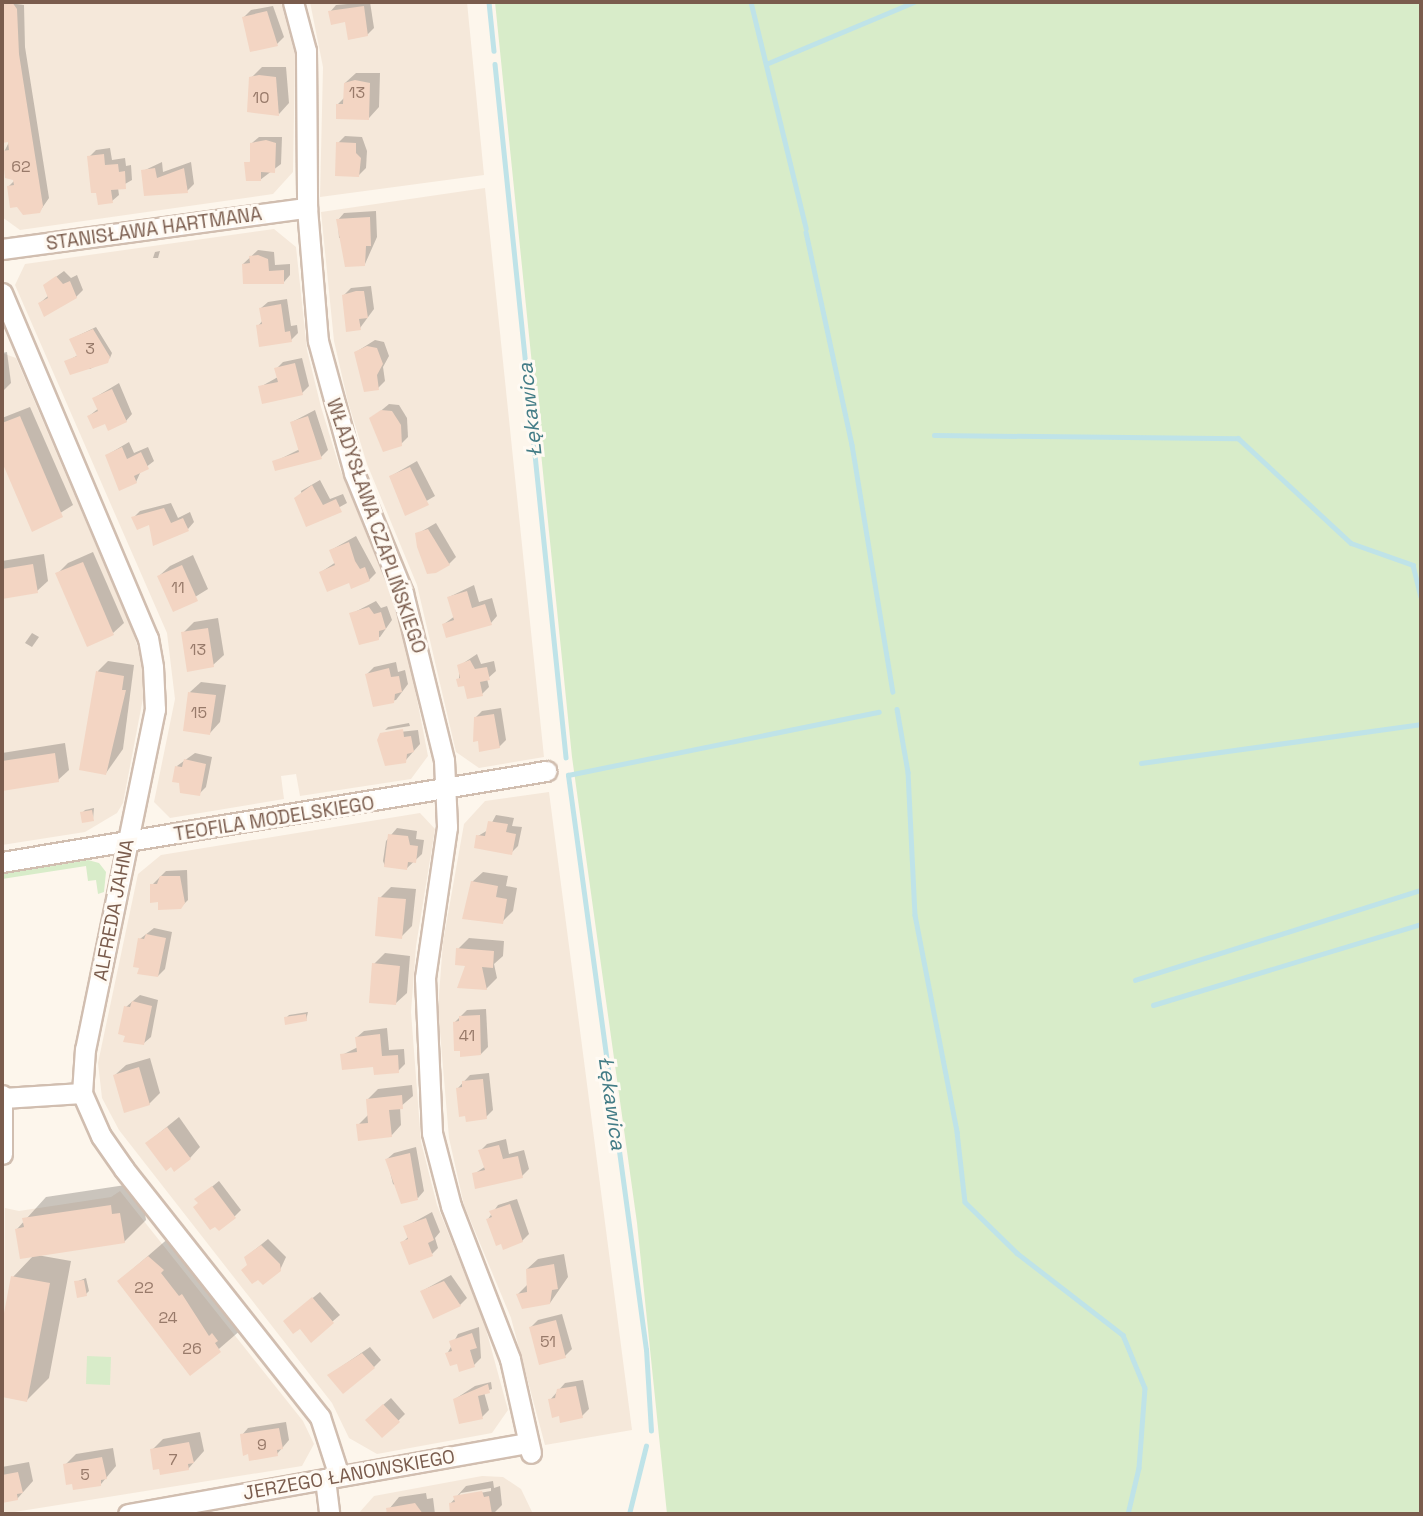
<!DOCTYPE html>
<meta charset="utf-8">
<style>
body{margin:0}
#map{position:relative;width:1423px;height:1516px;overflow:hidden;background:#fdf6ec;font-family:"Space Grotesk",sans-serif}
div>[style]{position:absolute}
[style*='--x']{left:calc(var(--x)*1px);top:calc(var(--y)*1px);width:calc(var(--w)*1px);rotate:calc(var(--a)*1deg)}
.residential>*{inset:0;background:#f5e8da}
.green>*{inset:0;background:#d8ecc9}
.shadow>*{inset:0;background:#0003}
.stream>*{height:4.5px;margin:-2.25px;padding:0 2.25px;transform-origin:2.25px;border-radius:2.25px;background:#bfe3e8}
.building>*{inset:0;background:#f3d5c3}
.roads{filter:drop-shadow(2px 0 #d1beb0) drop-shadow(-2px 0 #d1beb0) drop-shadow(0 2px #d1beb0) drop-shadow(0 -2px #d1beb0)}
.minor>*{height:19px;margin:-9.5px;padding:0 9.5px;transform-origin:9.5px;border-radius:9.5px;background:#fff}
span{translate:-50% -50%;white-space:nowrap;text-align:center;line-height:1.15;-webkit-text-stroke:6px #fffaf3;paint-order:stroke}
.number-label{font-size:16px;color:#987a6a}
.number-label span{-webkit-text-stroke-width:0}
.street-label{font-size:19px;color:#7a5c4d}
.water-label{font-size:21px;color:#437c86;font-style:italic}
.frame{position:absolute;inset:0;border:4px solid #7a5c4d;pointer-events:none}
</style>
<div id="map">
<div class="residential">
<i style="clip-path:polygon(2px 2px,281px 2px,295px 55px,293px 172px,273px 194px,20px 230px,2px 217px)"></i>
<i style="clip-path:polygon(310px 2px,467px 2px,484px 175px,320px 197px,323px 67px)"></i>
<i style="clip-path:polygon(485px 188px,544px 757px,479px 768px,456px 752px,417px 585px,367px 464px,348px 402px,334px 341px,321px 212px)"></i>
<i style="clip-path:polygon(274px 229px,296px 247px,307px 350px,321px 407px,340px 469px,389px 590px,408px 653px,428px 756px,411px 779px,300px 796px,296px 774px,281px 776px,284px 799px,170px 818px,154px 802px,175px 699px,167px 633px,15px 285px,25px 264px)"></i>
<i style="clip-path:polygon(2px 353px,16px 358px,132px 630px,142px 660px,144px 693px,123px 803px,117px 813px,85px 832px,2px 845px)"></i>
<i style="clip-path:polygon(549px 792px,632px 1430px,545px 1445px,511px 1318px,464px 1205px,449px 1138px,438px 1008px,443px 942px,464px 824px,485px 801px)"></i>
<i style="clip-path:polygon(420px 813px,435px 829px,416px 946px,411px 1012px,421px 1142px,437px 1205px,484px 1322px,508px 1410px,492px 1433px,377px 1454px,349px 1438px,332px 1403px,119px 1130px,102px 1098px,98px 1063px,138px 874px,161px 855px)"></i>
<i style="clip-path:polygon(120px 1191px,303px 1421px,314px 1444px,302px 1466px,2px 1514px,5px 1208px,19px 1211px,111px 1197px)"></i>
<i style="clip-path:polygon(482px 1476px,503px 1477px,521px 1489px,533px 1514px,358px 1514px,374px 1496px)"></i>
</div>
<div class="green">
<i style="clip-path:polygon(495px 2px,1421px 2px,1421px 1514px,667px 1514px,637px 1223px,572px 757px)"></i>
<i style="clip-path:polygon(88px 860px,99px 863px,106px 872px,104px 892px,98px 894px,96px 880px,88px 881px,86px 866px,2px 879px,2px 874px)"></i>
<i style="clip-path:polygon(87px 1356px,111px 1357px,110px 1385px,86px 1384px)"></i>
</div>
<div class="shadow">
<i style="clip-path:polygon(2px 2px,24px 5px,25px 47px,49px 198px,40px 211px,8px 187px,16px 179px,4px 152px,10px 140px,2px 137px,2px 114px,7px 109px,2px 108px)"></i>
<i style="clip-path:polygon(370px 2px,374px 28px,367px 35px,330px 12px,336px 5px)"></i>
<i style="clip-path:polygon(273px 6px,284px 37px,277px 44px,251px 50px,244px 17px,251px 10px)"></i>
<i style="clip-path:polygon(262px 67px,286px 67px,289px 103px,279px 114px,251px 78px)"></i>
<i style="clip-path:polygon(356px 73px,380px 73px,379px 107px,369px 118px,338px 104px,345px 97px,345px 83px)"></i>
<i style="clip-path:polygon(345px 136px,362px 137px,367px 151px,366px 168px,359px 175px,338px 143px)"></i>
<i style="clip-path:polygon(259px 137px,282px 137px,281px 164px,260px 180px,248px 179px,252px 143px)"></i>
<i style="clip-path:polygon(110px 148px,112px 160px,125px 158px,126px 166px,131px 165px,132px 180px,118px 188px,119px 195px,112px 201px,89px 157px,96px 150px)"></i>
<i style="clip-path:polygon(162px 162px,163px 172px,191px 162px,194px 184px,187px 191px,146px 194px,143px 171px)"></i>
<i style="clip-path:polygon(376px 211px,377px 237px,365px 264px,344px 238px,339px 238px,338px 220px,344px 213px)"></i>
<i style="clip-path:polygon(258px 250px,274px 252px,275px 265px,290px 264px,290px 275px,284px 282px,243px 264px)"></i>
<i style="clip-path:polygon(160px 251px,158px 258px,153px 258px,155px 252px)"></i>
<i style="clip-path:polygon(64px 271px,71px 278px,77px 275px,83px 290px,76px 297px,40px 303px,49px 295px,45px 285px)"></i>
<i style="clip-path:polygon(371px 286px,374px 309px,360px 328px,344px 295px,351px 288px)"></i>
<i style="clip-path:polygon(287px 299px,291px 326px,297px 325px,298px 333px,291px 340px,258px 326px,263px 320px,261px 308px,268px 302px)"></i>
<i style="clip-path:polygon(96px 327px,112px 353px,110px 358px,90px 369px,66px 362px,78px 355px,71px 339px)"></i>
<i style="clip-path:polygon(375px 340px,384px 342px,389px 356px,383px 367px,385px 381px,378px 388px,356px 352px)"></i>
<i style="clip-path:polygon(7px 352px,11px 383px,2px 392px,2px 353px)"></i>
<i style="clip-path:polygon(302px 358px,309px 386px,302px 393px,260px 387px,278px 377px,276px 369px,283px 362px)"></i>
<i style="clip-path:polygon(119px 383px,132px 414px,126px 421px,89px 416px,99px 408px,94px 398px)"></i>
<i style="clip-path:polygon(389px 404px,399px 405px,407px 418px,408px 437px,401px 444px,371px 419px)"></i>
<i style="clip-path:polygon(30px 407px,73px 505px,33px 530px,2px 458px,2px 418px)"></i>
<i style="clip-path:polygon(315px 410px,328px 450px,321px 457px,274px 462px,300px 449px,292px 422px)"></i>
<i style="clip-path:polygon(129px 442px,134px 453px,148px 447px,154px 461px,141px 471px,136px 482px,107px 455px)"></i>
<i style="clip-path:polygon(417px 461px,435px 496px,406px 513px,391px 476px)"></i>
<i style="clip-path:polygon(320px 480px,330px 499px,343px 494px,347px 503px,307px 525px,301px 491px)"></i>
<i style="clip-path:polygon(171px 503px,178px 518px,190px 512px,194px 522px,188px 529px,133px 518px,140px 511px)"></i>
<i style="clip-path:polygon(436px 523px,456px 557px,449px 564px,417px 534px)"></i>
<i style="clip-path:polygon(356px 536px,376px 573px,369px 580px,350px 580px,321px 572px,336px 562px,331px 550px)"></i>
<i style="clip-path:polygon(93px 552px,124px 623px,113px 633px,57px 574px,68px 563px)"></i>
<i style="clip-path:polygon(44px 554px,48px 581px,37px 591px,2px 597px,2px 561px)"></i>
<i style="clip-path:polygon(193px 555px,208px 589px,174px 610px,159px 576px,170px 566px)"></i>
<i style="clip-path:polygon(474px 585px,479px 602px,492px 598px,497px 616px,491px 623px,444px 624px,455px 616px,449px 597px)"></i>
<i style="clip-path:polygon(376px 601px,381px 608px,387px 606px,392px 620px,380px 637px,360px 643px,351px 614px)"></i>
<i style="clip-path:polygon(218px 618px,224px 655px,213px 665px,183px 633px,194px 622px)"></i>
<i style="clip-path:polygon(32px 633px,39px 637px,32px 647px,25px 643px)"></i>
<i style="clip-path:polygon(477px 654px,481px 664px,494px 661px,496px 671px,487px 679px,489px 687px,482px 694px,466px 684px,459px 685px,459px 666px)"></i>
<i style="clip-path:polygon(108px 661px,134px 665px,123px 749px,106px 773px,98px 671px)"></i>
<i style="clip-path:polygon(396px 662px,398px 672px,405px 670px,408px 684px,396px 700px,373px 705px,367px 674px,374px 667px)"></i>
<i style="clip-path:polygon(201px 682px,226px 685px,220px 722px,210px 733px,190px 692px)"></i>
<i style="clip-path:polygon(501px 708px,506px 740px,499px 747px,475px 718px,482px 711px)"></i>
<i style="clip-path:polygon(409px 723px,410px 726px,385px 730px,388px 727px)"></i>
<i style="clip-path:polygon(418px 730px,420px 744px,405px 761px,381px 734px)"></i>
<i style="clip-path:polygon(65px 743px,69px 770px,58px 780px,2px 789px,2px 753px)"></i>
<i style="clip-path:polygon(195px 753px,212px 757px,206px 787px,199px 794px,177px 766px)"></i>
<i style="clip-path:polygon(94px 808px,93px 819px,82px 813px,85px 810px)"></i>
<i style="clip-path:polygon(496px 815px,514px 818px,512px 826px,522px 827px,518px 846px,511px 853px,478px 836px,488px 830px)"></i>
<i style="clip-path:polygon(397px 828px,417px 831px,416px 839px,424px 840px,422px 854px,407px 868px,385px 866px,383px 861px,386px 841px)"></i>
<i style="clip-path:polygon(187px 870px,188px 900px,180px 908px,159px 901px,152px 885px,166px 871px)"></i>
<i style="clip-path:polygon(483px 872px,508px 876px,506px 886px,517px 888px,513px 911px,502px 922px,472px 882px)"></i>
<i style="clip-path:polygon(391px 887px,416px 889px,412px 926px,401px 937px,380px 898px)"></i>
<i style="clip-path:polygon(154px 928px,172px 932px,165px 969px,158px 976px,140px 939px)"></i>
<i style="clip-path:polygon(469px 938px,504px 941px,503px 956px,494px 964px,497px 978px,486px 989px,458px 949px)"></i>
<i style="clip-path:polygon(385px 953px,410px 956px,407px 993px,396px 1003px,374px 964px)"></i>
<i style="clip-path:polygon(140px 995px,158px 1000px,151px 1037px,144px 1043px,126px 1007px)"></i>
<i style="clip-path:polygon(486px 1009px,488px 1047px,481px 1054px,455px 1022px,467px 1010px)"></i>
<i style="clip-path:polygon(308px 1012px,306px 1020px,286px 1018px,289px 1015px)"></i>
<i style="clip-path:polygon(387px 1028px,389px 1050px,404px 1049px,405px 1064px,398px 1071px,342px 1055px,358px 1047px,357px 1037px,364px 1031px)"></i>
<i style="clip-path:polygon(150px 1058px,160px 1093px,149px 1104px,115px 1075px,126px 1065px)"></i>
<i style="clip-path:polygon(489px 1073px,493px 1110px,486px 1117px,458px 1088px,470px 1075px)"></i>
<i style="clip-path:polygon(412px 1085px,413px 1096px,400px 1107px,401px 1125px,391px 1136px,358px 1125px,369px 1114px,367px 1100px,378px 1089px)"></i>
<i style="clip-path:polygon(179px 1117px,200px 1147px,190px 1158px,147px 1143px)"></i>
<i style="clip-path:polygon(506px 1139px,509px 1154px,524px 1150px,529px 1169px,522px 1176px,474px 1174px,486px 1166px,480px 1151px,487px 1144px)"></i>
<i style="clip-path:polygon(416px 1147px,424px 1191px,418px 1198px,393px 1184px,387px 1159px,394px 1153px)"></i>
<i style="clip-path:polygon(219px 1181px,241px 1210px,234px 1217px,197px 1199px)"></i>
<i style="clip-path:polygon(132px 1184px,142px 1192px,146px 1220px,124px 1242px,37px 1255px,71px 1261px,49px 1378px,27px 1400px,2px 1395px,2px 1334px,13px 1277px,34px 1255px,17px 1229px,46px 1197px)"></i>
<i style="clip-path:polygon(517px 1199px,529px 1234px,522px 1241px,488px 1219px,498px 1205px)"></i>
<i style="clip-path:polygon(432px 1212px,440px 1232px,435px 1238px,438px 1248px,432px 1254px,402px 1243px,409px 1236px,405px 1227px)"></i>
<i style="clip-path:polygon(171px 1236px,242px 1329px,191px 1373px,119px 1281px)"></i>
<i style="clip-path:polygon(268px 1239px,286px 1257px,280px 1270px,248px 1265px,246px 1257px)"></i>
<i style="clip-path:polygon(564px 1254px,568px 1277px,550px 1303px,518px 1294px,528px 1284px,527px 1269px,538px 1259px)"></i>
<i style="clip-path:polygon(451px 1275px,467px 1298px,460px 1305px,422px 1291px)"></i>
<i style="clip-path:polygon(86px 1278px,89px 1291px,86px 1294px,76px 1282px)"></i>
<i style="clip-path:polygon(320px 1292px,340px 1315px,311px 1340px,292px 1315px)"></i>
<i style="clip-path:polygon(562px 1314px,572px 1349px,565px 1356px,531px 1327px,538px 1320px)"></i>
<i style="clip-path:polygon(479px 1327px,481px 1358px,474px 1365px,458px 1362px,447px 1354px,458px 1334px)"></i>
<i style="clip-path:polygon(370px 1347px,381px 1360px,374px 1367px,329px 1375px)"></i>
<i style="clip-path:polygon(583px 1380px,589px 1409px,582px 1416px,560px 1414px,550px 1400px,565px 1383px)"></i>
<i style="clip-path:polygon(491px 1382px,492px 1389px,484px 1392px,489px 1410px,482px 1417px,455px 1399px,475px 1386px)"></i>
<i style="clip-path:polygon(391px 1398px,405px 1414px,398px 1421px,374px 1413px)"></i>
<i style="clip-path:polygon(286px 1422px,289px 1440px,277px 1454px,242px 1435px,248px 1428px)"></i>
<i style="clip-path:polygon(200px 1432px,204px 1451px,188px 1469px,152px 1450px,163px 1439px)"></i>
<i style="clip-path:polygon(113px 1448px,116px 1466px,101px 1484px,65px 1465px,76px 1454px)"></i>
<i style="clip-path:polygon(29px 1462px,33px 1481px,17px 1499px,2px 1501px,2px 1467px)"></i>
<i style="clip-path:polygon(evenodd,493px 1481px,494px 1488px,500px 1486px,502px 1505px,493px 1514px,453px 1514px,450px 1504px,466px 1486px,493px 1481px,491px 1488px,491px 1491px,457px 1497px,461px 1493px,491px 1488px)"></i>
<i style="clip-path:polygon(426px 1493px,427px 1499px,433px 1498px,435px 1514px,385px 1514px,399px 1497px)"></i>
</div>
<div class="stream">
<i style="--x:489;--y:2;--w:49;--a:84.2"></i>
<i style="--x:751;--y:2;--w:233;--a:76.3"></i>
<i style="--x:495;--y:64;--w:697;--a:84.15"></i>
<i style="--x:766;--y:64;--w:160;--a:-22.7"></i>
<i style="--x:806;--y:232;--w:218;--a:77.8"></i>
<i style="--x:852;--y:445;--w:250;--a:80.6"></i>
<i style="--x:934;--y:435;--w:304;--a:0.6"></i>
<i style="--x:1238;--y:438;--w:154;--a:42.9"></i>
<i style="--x:1351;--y:543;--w:66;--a:19.5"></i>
<i style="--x:1413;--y:565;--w:32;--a:76"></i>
<i style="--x:897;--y:709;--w:64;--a:80.1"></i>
<i style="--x:908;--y:772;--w:143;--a:87.2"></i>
<i style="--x:915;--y:915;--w:221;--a:79"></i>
<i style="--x:957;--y:1132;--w:70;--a:83.5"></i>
<i style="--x:965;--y:1202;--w:73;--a:44.4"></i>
<i style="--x:1017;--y:1253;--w:134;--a:37.7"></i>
<i style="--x:1123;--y:1335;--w:57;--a:67.5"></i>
<i style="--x:1145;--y:1388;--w:80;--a:94.3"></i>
<i style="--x:1139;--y:1468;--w:47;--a:103.4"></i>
<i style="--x:1141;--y:763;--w:283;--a:-7.9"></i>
<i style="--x:1135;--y:980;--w:300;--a:-17.5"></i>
<i style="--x:1153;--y:1005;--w:280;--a:-16.8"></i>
<i style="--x:651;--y:1431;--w:81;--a:-93.5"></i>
<i style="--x:646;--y:1350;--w:580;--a:-97.73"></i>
<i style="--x:568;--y:775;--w:317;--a:-11.5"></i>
<i style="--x:629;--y:1514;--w:70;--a:-76"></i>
</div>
<div class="building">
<i style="clip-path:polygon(2px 2px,12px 2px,17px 9px,19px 54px,43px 206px,40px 213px,23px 215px,17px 207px,10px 208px,7px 186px,14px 185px,13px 180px,5px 178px,2px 151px,9px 150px,8px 142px,2px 143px)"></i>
<i style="clip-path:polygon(364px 6px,368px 36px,348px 40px,345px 22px,331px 25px,328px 11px)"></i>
<i style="clip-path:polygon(267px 11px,278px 46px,250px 52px,242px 17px)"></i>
<i style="clip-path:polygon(259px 75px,276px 77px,279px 116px,247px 112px,249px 77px)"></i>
<i style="clip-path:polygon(355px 80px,370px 83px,369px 120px,336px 119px,336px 104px,343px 104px,344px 83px)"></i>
<i style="clip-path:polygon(266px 140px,276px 143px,275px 173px,261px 172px,261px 181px,246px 181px,244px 162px,250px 162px,250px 143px)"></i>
<i style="clip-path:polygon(336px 142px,356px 143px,356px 153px,361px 158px,359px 177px,335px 176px)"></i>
<i style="clip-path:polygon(104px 154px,105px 165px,118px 164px,119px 172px,125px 171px,126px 189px,111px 190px,113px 203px,98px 205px,96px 193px,91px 193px,87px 156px)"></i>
<i style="clip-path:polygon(155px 168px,157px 178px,184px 168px,188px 193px,144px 196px,141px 170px)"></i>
<i style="clip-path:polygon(370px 217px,371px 246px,366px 246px,365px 266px,345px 267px,336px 219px)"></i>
<i style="clip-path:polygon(258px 255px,268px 259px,269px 271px,284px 270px,284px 284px,243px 284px,242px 264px,250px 263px,249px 256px)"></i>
<i style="clip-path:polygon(56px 276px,63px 284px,70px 281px,77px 298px,44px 317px,38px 303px,48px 298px,43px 285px)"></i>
<i style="clip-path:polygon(356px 291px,364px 291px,368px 318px,359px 319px,361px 330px,346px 332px,342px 295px)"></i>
<i style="clip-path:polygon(281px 304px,285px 332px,290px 331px,292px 342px,259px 347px,256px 325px,262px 324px,259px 308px)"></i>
<i style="clip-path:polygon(93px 329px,110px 357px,108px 363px,70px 375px,64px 361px,77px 356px,69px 339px)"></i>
<i style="clip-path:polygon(367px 346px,377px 348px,383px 364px,377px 375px,379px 390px,364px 392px,354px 352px)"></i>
<i style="clip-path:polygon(295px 363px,303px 395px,262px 404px,258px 386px,278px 382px,274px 368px)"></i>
<i style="clip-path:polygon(112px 389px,127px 422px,108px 431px,105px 424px,93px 429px,87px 416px,98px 411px,92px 398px)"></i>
<i style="clip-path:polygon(381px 410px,392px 411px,401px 425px,402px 446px,383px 452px,369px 418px)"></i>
<i style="clip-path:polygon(20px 416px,63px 517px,32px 532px,2px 462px,2px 423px)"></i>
<i style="clip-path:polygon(308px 416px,322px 459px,275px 471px,272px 461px,299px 452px,290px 422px)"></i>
<i style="clip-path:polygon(122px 447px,127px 459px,141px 452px,149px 469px,134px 476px,137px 483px,119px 491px,105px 455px)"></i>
<i style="clip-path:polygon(410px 467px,429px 505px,405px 516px,389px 476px)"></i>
<i style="clip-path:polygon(312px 485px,323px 505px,336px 499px,342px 512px,306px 527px,294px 498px)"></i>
<i style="clip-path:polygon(164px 508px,171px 523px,183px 518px,189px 531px,153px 546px,149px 525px,137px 530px,131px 517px)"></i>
<i style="clip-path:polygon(428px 529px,450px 565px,436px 573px,427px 574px,417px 547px,415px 533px)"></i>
<i style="clip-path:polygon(349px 542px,355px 561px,360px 569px,365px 567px,370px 581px,351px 589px,349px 583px,327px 592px,319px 572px,335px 565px,329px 550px)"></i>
<i style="clip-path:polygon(83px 562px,114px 635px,87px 647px,55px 573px)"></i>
<i style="clip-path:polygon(33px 564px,38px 593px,2px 599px,2px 569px)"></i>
<i style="clip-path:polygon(182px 565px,198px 601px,173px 612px,157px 576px)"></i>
<i style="clip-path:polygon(467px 591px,472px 608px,485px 604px,492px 625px,446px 638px,442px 624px,454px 620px,447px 597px)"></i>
<i style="clip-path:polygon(369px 607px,374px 614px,381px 612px,386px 629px,379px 631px,379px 640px,359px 645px,349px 613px)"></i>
<i style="clip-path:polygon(208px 628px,214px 667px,187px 672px,181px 632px)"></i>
<i style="clip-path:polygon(470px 660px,475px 669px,487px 667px,490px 680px,480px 682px,483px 696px,467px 699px,464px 686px,458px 687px,456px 679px,460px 678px,457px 665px)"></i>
<i style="clip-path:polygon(389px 668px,391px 677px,399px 676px,402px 692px,395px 694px,394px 703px,373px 707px,365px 674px)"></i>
<i style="clip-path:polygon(96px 671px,124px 676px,122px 690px,126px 690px,106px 775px,79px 770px)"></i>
<i style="clip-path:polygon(188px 692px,216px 695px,210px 735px,183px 731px)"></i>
<i style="clip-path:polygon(494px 714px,500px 748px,479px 752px,478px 741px,473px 742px,474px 717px)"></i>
<i style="clip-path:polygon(403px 729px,404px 737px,411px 736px,414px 752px,407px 754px,406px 763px,385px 766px,377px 740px,380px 733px)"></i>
<i style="clip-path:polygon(55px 753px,59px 782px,2px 791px,2px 761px)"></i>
<i style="clip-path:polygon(184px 759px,206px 764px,200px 796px,180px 793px,179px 783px,172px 782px,175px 766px,182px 767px)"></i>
<i style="clip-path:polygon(92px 810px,94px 821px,82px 823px,80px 812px)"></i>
<i style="clip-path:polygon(488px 821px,508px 824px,506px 832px,516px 834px,512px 855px,474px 848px,476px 835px,485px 836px)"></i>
<i style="clip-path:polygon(388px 834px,408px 836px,410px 845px,418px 846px,416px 863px,408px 862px,407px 870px,384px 867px)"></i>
<i style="clip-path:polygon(180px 876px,185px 903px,181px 909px,158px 910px,158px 902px,150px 903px,150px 884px,157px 884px,160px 876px)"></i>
<i style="clip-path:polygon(471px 881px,498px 886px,496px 897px,507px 899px,503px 924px,462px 919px)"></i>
<i style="clip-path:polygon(378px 897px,406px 899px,402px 939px,375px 936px)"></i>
<i style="clip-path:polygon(146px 934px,166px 938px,158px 977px,137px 974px,139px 968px,133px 967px,138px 938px,144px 939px)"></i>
<i style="clip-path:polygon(456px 948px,494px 951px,493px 968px,482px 967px,487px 990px,457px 988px,465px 966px,455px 965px)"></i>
<i style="clip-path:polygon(372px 963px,400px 966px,396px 1005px,369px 1003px)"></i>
<i style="clip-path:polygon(132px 1001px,152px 1006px,144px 1045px,123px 1042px,125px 1036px,118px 1034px,124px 1006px,130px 1007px)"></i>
<i style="clip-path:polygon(306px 1014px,307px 1021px,285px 1025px,284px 1017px)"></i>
<i style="clip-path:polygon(480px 1015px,481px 1055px,460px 1057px,460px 1051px,454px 1051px,453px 1022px,459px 1021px,459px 1016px)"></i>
<i style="clip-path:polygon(380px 1034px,382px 1056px,398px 1055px,399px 1073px,374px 1075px,373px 1067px,342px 1070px,340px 1054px,357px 1052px,355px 1037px)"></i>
<i style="clip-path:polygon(139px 1067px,150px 1105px,124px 1113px,113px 1075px)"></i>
<i style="clip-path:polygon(483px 1079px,487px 1119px,466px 1122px,465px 1116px,459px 1117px,456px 1088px,462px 1087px,462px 1081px)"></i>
<i style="clip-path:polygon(402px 1095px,403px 1109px,389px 1110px,392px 1137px,358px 1141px,356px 1124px,368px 1123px,366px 1099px)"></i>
<i style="clip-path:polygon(167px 1127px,191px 1159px,174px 1172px,171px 1167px,166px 1171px,145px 1143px)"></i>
<i style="clip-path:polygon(499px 1145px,503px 1159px,518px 1156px,523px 1178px,475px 1189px,472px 1173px,485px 1170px,478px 1150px)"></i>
<i style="clip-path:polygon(410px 1153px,418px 1200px,401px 1204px,385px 1159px)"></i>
<i style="clip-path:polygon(212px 1186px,236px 1218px,219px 1231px,215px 1227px,210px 1230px,193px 1207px,198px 1203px,194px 1199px)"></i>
<i style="clip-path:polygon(510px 1204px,523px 1242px,503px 1250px,501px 1244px,496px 1246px,486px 1219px,492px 1217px,489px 1211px)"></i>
<i style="clip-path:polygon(111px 1205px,112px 1214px,120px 1213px,125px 1243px,20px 1259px,15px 1229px,24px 1227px,22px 1218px)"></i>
<i style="clip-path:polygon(426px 1218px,434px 1240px,428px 1243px,433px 1256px,409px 1265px,400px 1242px,408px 1239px,403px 1226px)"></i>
<i style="clip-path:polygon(261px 1245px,280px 1264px,281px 1271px,263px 1285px,258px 1280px,252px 1284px,241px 1270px,247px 1265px,244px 1257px)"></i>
<i style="clip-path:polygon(148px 1256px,164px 1270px,161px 1273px,179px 1296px,182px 1294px,209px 1336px,212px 1333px,218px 1341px,215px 1343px,221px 1352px,190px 1376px,117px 1281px)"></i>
<i style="clip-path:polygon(554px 1264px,558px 1289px,552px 1290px,550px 1304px,522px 1309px,516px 1294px,527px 1292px,526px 1269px)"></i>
<i style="clip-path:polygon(11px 1276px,50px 1283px,27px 1402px,2px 1397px,2px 1324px)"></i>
<i style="clip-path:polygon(84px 1280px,87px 1296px,77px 1298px,74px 1281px)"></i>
<i style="clip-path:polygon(444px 1281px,461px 1306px,433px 1319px,420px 1291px)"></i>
<i style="clip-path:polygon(312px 1297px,334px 1323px,311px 1343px,300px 1329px,293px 1334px,283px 1321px)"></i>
<i style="clip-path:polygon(556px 1320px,566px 1358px,539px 1365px,529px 1327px)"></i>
<i style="clip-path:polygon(472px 1333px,477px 1348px,470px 1350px,475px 1367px,459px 1372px,457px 1364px,450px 1366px,445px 1353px,452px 1351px,449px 1341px)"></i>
<i style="clip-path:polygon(362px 1353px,375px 1368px,343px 1394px,327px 1375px)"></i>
<i style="clip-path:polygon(488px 1384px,490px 1393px,478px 1396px,483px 1419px,459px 1424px,453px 1399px)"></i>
<i style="clip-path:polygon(576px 1386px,583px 1418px,560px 1423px,559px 1416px,552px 1418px,548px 1399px,555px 1398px,557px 1389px)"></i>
<i style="clip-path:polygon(383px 1404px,400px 1422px,382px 1438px,365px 1420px)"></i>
<i style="clip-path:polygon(279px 1428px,283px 1449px,277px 1450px,278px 1456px,249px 1461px,248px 1454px,243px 1456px,240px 1434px)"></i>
<i style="clip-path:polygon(189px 1442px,194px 1463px,188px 1464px,189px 1470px,160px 1475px,159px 1469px,153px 1470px,150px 1449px)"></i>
<i style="clip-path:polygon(102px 1457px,107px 1479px,101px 1480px,101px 1486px,73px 1490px,72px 1484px,66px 1485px,63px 1464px)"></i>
<i style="clip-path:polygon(18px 1472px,23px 1493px,17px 1494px,18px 1500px,2px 1503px,2px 1475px)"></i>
<i style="clip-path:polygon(482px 1491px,484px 1497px,489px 1496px,492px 1514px,450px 1514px,449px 1503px,455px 1502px,453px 1496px)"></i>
<i style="clip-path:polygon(415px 1503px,423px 1514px,387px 1514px,386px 1508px)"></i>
</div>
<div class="roads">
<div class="minor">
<i style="--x:293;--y:2;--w:51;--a:75.1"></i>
<i style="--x:306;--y:51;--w:157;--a:89.6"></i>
<i style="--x:307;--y:208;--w:133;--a:85.3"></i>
<i style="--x:318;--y:341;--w:137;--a:74.7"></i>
<i style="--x:354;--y:473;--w:130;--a:67.8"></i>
<i style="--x:403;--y:593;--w:172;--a:76.2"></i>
<i style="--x:444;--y:760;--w:67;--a:87.4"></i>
<i style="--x:447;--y:827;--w:153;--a:98.3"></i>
<i style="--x:425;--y:978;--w:155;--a:87.4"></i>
<i style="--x:432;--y:1133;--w:75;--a:75.4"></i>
<i style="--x:451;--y:1206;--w:164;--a:68.9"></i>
<i style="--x:510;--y:1359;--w:96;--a:77.4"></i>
<i style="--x:2;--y:249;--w:308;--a:-7.7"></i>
<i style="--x:2;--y:293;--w:375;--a:67.1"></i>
<i style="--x:148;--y:638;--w:29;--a:80"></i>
<i style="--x:153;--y:667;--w:42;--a:87.3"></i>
<i style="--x:155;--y:709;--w:347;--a:101.6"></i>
<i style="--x:85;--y:1049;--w:44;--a:93.9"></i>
<i style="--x:82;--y:1093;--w:47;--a:66.2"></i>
<i style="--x:101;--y:1136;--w:40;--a:55.1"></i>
<i style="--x:124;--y:1169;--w:316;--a:51.7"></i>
<i style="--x:320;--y:1417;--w:62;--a:72.1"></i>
<i style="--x:2;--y:862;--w:552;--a:-9.5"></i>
<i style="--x:2;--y:1095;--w:59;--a:90"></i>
<i style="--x:3;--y:1098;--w:79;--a:-3.6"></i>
<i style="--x:325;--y:1479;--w:35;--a:83"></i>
<i style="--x:128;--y:1514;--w:406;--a:-10.1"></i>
</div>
</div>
<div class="number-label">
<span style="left:357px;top:93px">13</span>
<span style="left:261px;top:98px">10</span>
<span style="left:21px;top:167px">62</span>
<span style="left:90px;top:349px">3</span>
<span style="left:178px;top:588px">11</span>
<span style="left:198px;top:650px">13</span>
<span style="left:199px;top:713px">15</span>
<span style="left:467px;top:1036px">41</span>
<span style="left:144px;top:1288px">22</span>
<span style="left:168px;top:1318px">24</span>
<span style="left:548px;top:1342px">51</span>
<span style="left:192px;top:1349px">26</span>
<span style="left:262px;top:1445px">9</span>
<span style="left:173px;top:1460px">7</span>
<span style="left:85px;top:1475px">5</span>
</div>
<div class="street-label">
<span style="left:154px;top:229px;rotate:-8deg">STANISŁAWA HARTMANA</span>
<span style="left:376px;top:526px;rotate:71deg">WŁADYSŁAWA CZAPLIŃSKIEGO</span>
<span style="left:274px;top:819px;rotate:-9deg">TEOFILA MODELSKIEGO</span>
<span style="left:114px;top:910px;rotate:-79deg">ALFREDA JAHNA</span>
<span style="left:349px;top:1475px;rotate:-10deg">JERZEGO ŁANOWSKIEGO</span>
</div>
<div class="water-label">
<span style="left:530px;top:410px;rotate:-96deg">Łękawica</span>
<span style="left:612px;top:1103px;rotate:82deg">Łękawica</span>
</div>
<div class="frame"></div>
</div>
